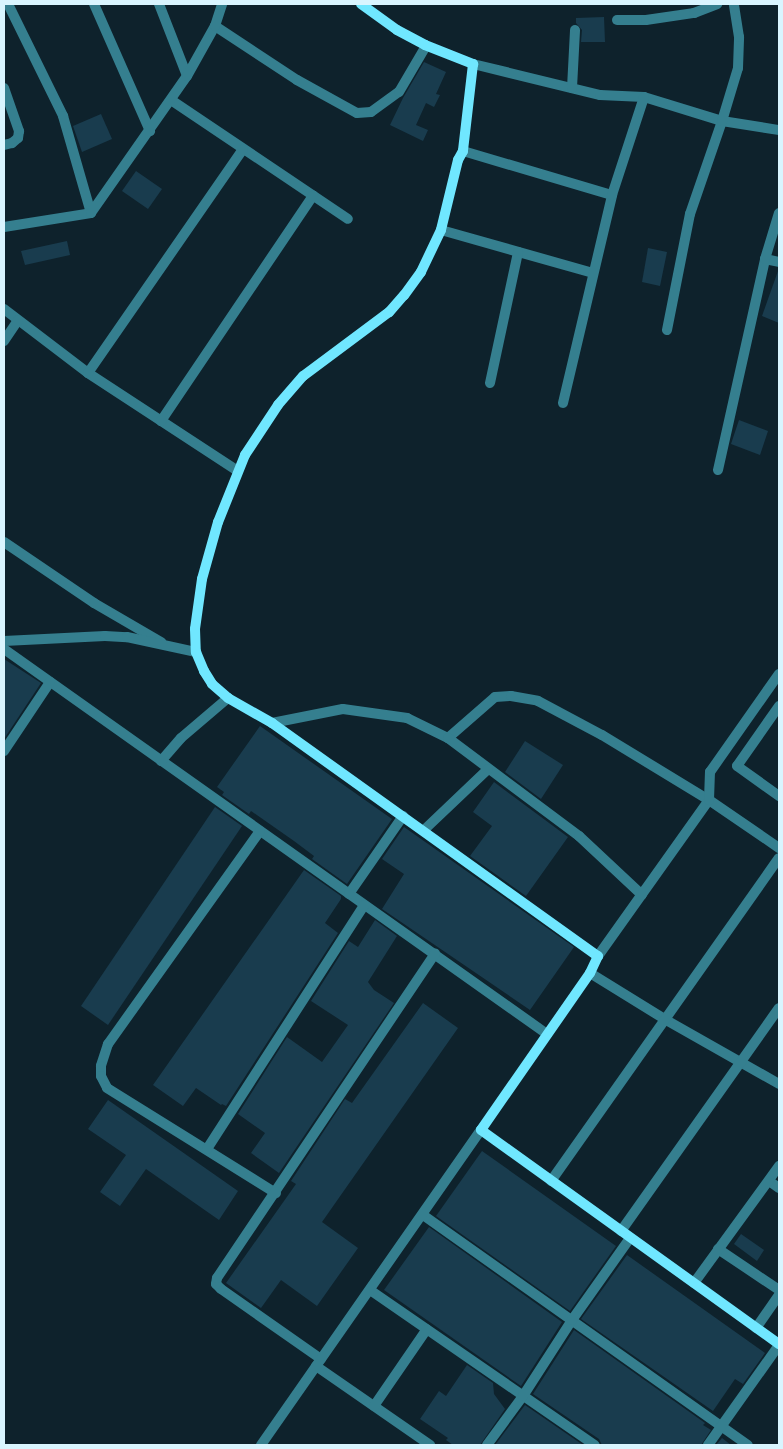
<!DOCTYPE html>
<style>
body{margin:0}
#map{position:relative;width:783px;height:1449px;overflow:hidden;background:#0e222c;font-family:Helvetica,sans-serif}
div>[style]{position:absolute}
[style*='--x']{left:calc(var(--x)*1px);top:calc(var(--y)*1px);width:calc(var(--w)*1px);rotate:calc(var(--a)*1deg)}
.building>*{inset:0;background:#193c4e}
.street>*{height:10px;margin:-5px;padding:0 5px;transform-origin:5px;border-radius:5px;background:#357f8f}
.secondary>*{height:10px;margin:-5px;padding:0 5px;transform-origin:5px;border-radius:5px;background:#70e7ff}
span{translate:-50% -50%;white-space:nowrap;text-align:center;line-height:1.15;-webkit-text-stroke:4.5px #0e222c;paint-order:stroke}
.frame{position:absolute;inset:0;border:5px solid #d9f5ff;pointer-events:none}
</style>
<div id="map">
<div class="building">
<i style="clip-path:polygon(604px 17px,605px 42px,581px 42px,582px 30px,576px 23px,576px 18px)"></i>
<i style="clip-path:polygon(424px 62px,446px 72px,436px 94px,440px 95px,434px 107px,426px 103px,416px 125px,428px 130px,423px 141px,390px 125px,403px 98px)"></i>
<i style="clip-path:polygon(101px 114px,112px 139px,82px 152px,73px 126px)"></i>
<i style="clip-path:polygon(136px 171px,162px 189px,148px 209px,122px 191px)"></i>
<i style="clip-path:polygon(67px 241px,70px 255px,25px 265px,21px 251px)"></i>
<i style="clip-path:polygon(648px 248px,667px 252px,660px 286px,642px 282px)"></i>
<i style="clip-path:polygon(778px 271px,779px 272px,779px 323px,762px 316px)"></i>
<i style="clip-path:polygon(739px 420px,768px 431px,760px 455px,731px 444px)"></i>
<i style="clip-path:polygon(4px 659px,41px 683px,4px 739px)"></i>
<i style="clip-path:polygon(260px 726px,392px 819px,347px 884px,312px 859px,314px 856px,294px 841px,251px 811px,249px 814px,222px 795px,224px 792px,217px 787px)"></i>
<i style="clip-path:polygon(525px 741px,563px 765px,541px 799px,505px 772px)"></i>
<i style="clip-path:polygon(494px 782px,568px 837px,526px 896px,470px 856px,492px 826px,473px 812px)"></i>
<i style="clip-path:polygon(215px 807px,242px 826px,108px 1025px,81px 1006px)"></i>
<i style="clip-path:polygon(404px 827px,574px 947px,530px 1010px,382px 909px,404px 874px,382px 859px)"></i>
<i style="clip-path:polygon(304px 870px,341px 896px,341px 899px,325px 923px,338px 933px,226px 1106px,222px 1104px,221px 1105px,196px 1088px,183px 1106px,153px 1085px)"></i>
<i style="clip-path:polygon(375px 920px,397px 936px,368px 982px,374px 990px,394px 1003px,279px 1173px,251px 1153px,265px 1133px,238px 1114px,287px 1037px,322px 1062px,348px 1025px,311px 1001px,349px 941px,358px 947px)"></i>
<i style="clip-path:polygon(423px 1003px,458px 1028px,322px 1222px,358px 1248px,317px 1306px,281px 1280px,261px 1308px,226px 1283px,296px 1184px,291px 1181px,345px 1099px,352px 1103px)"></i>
<i style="clip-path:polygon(108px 1100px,238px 1191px,219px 1220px,146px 1169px,120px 1206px,100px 1192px,126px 1155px,88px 1129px)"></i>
<i style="clip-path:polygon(482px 1151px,616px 1246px,570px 1311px,436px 1216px)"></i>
<i style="clip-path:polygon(429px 1227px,562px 1322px,521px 1386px,384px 1290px)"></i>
<i style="clip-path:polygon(741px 1234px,764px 1250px,757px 1261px,734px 1244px)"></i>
<i style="clip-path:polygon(627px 1255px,765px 1353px,743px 1384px,735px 1379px,713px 1411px,581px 1319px)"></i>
<i style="clip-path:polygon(574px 1330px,705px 1423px,703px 1425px,711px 1430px,701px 1445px,602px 1445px,599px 1439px,533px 1394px)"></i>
<i style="clip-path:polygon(467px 1365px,493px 1383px,494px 1394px,505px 1409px,480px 1445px,453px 1445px,446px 1440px,448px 1438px,420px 1419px,439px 1391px,446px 1396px)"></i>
<i style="clip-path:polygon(525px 1405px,583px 1445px,495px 1445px)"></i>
<i style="clip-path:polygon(722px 1438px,731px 1445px,716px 1445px)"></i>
</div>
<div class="street">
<i style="--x:8;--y:4;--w:125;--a:63.8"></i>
<i style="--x:63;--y:116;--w:101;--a:73.9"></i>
<i style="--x:94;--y:4;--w:139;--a:66.2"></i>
<i style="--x:159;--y:4;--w:77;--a:68.7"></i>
<i style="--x:617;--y:20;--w:29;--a:0"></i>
<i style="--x:646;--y:20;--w:49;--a:-8.3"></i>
<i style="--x:694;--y:13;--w:25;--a:-21"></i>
<i style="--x:215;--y:26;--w:98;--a:33.4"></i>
<i style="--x:297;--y:80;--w:68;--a:28.8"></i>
<i style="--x:357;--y:113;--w:14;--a:-4"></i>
<i style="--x:371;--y:112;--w:34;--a:-36"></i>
<i style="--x:399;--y:92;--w:53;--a:-59.6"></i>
<i style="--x:473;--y:64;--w:131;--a:13.7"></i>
<i style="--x:600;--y:95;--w:44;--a:2.6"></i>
<i style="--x:644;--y:97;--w:82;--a:17.1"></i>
<i style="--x:722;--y:121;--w:58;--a:9"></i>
<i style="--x:4;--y:88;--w:46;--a:70.8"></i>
<i style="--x:19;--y:131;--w:7;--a:98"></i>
<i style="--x:18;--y:138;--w:8;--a:140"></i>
<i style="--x:12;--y:143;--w:8;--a:166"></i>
<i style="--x:572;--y:88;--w:58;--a:-87"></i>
<i style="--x:171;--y:100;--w:213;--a:33.9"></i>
<i style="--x:463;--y:151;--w:155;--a:16.5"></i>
<i style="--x:4;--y:227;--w:88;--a:-9.1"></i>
<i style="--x:91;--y:213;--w:167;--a:-55"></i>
<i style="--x:187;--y:76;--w:57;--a:-60.8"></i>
<i style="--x:215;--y:26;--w:23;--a:-72"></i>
<i style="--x:441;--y:230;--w:158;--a:15.8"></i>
<i style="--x:765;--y:259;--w:14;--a:12"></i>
<i style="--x:4;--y:309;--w:106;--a:37.3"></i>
<i style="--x:88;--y:373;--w:179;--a:33.2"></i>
<i style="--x:667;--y:330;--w:118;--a:-78.8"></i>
<i style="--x:690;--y:214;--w:98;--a:-71"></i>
<i style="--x:722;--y:121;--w:55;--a:-73.2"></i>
<i style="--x:738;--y:68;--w:31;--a:-88"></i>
<i style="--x:739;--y:37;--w:33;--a:-99"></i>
<i style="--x:4;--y:341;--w:25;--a:-56"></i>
<i style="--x:88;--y:373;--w:272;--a:-55.3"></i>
<i style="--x:490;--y:383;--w:134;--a:-77.9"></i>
<i style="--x:563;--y:403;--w:214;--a:-76.7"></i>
<i style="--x:612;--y:195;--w:103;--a:-71.9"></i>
<i style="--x:161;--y:421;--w:272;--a:-56"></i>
<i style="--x:718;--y:470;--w:216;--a:-77.4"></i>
<i style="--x:765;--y:259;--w:48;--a:-73.1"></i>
<i style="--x:4;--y:542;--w:109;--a:34.1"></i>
<i style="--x:94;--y:603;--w:78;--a:30.2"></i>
<i style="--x:4;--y:641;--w:101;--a:-2.8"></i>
<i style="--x:105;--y:636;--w:22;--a:3"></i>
<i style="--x:127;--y:637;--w:71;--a:12.3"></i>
<i style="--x:4;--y:649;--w:666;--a:35.34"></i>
<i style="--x:779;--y:706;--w:73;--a:125"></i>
<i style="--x:737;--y:766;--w:52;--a:35.5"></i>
<i style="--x:272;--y:723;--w:72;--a:-11.2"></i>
<i style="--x:343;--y:709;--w:65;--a:8"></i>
<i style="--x:407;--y:718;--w:46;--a:26"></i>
<i style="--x:448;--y:738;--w:62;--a:-41.1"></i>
<i style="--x:495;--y:697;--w:16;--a:-4"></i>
<i style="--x:511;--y:696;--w:27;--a:10"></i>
<i style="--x:538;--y:701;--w:72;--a:28"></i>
<i style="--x:602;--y:735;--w:125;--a:31.3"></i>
<i style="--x:709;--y:800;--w:85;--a:34.4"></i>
<i style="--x:448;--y:738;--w:164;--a:36.8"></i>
<i style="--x:579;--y:836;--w:86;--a:43.1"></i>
<i style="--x:4;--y:751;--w:83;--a:-56.3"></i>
<i style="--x:161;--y:761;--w:30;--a:-49"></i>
<i style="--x:181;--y:738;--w:62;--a:-40.4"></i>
<i style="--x:424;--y:830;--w:88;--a:-43.6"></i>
<i style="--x:260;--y:831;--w:262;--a:125.5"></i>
<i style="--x:108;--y:1044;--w:23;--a:108"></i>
<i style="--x:101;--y:1066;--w:10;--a:90"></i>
<i style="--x:101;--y:1076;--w:13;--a:63"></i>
<i style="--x:107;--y:1088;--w:199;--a:31.9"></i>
<i style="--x:349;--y:894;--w:95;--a:-55.3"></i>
<i style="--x:598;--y:956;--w:191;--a:-54.6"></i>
<i style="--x:709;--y:800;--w:28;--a:-88"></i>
<i style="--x:710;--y:772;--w:120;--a:-54.9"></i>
<i style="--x:590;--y:973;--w:89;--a:31.7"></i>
<i style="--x:666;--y:1020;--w:130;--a:29.5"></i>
<i style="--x:207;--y:1149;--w:290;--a:-57.2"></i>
<i style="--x:551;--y:1181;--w:395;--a:-54.8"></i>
<i style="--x:769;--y:1181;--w:12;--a:35"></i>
<i style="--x:423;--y:1215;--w:398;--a:35.3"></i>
<i style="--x:621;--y:1231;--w:273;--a:-54.7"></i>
<i style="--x:718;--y:1249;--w:73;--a:33.9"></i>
<i style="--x:694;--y:1283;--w:145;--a:-54"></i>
<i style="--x:370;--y:1290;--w:273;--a:34.6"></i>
<i style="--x:756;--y:1328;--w:40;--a:-55.1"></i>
<i style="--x:321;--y:1359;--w:122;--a:-145"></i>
<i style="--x:221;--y:1289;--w:7;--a:-135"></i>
<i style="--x:216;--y:1284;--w:6;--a:-81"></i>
<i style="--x:217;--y:1278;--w:391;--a:-56.1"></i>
<i style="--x:316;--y:1366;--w:139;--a:34.7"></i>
<i style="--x:374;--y:1406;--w:93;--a:-55.5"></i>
<i style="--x:261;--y:1445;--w:384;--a:-55.1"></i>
<i style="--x:487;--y:1445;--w:61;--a:-53.7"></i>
<i style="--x:523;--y:1396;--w:90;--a:-57.2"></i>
<i style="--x:572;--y:1320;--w:100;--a:-54.7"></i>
<i style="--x:708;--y:1445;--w:123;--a:-54.6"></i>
</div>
<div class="secondary">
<i style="--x:361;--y:4;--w:44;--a:35.8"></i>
<i style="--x:397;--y:30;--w:32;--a:28"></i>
<i style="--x:425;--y:45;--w:52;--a:21.6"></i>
<i style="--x:473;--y:64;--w:88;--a:96.6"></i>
<i style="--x:463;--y:151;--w:10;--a:119"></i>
<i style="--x:458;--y:160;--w:72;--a:103.7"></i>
<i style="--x:441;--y:230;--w:47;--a:115.5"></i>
<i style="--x:421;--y:272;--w:29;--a:126"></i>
<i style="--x:404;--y:295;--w:23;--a:131"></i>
<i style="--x:389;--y:312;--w:107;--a:143.3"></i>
<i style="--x:303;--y:376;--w:38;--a:131"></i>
<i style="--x:278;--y:405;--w:60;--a:123.4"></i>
<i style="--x:245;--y:455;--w:72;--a:111.9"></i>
<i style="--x:218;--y:522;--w:59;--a:105.7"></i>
<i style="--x:202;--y:579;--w:50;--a:98"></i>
<i style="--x:195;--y:629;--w:23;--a:88"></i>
<i style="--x:196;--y:652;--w:21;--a:67"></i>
<i style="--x:204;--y:671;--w:15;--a:58"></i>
<i style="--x:212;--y:684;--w:21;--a:41"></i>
<i style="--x:228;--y:698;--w:51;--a:29.6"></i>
<i style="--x:272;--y:723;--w:401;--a:35.6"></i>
<i style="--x:598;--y:956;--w:19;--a:115"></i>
<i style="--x:590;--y:973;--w:191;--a:124.8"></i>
<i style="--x:481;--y:1130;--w:367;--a:35.7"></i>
</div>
<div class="frame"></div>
</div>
